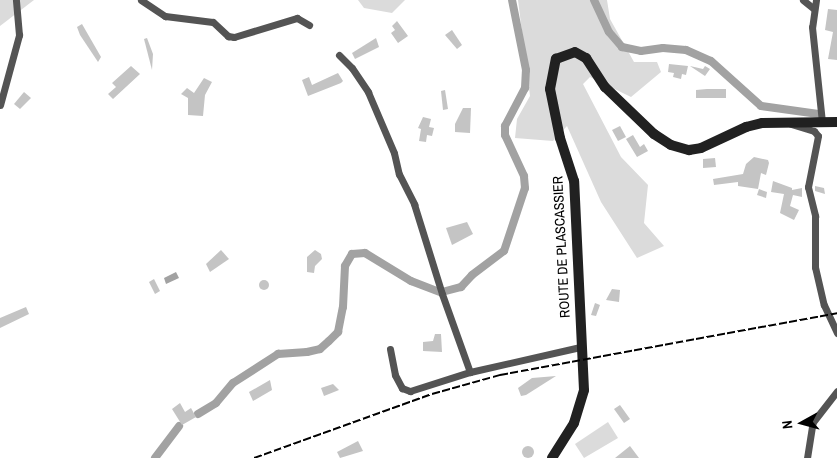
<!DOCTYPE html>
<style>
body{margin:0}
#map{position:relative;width:837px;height:458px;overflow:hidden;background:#fff;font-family:"Archivo Narrow",sans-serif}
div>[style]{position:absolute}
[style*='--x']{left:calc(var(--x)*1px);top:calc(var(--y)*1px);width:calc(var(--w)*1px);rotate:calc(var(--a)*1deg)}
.green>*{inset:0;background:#dbdbdb}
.water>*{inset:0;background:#a2a2a2}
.canal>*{height:8px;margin:-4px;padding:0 4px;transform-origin:4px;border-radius:4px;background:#a2a2a2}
.building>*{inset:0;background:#c4c4c4}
.round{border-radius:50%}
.street>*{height:7px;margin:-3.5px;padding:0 3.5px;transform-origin:3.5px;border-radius:3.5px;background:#545454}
.secondary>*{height:10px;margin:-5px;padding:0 5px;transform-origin:5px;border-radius:5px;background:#212121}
.rail>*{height:2px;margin-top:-1px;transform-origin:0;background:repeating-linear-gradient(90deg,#000 0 8px,transparent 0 10.5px)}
span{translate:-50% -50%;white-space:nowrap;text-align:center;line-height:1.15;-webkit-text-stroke:4px #fff;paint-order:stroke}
.street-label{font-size:14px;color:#000}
.north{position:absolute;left:777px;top:398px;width:50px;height:50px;-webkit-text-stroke:4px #fff;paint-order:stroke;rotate:263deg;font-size:14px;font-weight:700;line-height:20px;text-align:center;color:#000}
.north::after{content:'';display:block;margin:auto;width:18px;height:22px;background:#000;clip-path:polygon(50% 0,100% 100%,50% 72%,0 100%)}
</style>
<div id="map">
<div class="green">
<i style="clip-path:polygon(0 0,34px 0,0 26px)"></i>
<i style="clip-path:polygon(358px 0,405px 0,392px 13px,364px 8px)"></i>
<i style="clip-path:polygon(518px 0,607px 0,610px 19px,634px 62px,657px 62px,661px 72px,631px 97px,590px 77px,583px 84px,621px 157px,648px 185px,644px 223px,664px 246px,637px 258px,601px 202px,567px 126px,553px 141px,515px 138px,517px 119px,530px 96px)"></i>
<i style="clip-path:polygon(608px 422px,618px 438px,584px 458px,575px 444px)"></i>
</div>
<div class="water">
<i style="clip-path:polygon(176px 272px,179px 278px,166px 284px,164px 278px)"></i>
</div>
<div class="canal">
<i style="--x:594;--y:0;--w:35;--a:65"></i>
<i style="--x:609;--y:32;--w:20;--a:49"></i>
<i style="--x:622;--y:47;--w:19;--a:12"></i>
<i style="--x:641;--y:51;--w:22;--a:-8"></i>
<i style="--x:663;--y:48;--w:23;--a:5"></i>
<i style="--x:686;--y:50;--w:27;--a:24"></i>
<i style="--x:711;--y:61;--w:67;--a:42"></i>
<i style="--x:761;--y:106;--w:58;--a:8"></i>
<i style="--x:442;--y:292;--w:20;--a:-15"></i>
<i style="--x:461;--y:287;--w:16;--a:-47"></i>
<i style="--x:472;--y:275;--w:40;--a:-37"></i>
<i style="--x:504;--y:251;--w:66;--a:-71.6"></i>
<i style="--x:525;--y:188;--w:12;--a:-95"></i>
<i style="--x:524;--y:176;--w:45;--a:-114.9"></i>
<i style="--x:505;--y:135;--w:9;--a:-90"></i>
<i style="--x:505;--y:126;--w:43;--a:-62.2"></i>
<i style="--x:525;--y:88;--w:18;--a:-87"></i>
<i style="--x:526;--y:70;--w:71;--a:-101.3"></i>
<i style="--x:198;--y:414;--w:21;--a:-31"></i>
<i style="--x:216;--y:403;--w:26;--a:-50"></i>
<i style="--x:233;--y:383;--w:54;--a:-32.8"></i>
<i style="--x:278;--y:354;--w:29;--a:-4"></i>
<i style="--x:307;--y:352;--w:13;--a:-13"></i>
<i style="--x:320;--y:349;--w:12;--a:-42"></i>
<i style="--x:329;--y:341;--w:13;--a:-45"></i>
<i style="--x:338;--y:332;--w:25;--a:-79"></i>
<i style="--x:343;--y:307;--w:41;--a:-87.2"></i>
<i style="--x:345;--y:266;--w:14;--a:-60"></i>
<i style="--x:352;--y:254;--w:13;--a:-4"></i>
<i style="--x:365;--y:253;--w:54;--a:31.3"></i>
<i style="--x:411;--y:281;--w:31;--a:21"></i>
<i style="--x:155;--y:458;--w:40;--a:-53"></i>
</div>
<div class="building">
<i style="clip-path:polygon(828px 9px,837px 10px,837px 60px,828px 59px,833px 32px,825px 30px)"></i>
<i style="clip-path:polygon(397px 21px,408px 36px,398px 43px,391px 33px,395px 30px,392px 26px)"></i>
<i style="clip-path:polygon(82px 24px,101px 57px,98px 62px,80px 35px,77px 27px)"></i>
<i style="clip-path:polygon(452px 30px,462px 45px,457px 49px,445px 35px)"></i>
<i style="clip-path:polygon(147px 38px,153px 54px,152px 70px,144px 39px)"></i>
<i style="clip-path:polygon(376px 38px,379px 47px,355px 59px,352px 53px)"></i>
<i style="clip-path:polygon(669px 64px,688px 66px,686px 75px,682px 74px,681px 79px,673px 77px,674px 73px,668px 72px)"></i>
<i style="clip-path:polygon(131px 66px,140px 74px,113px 99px,108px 94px,116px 87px,112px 83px)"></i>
<i style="clip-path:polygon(690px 66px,703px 69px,705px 66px,710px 69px,705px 76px)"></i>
<i style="clip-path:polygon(338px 73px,343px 81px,341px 83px,308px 96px,302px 80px,309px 77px,312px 85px)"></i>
<i style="clip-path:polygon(204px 78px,212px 82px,205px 95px,203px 116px,188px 115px,188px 98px,181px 94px,187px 88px,194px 93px)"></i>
<i style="clip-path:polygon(707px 89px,726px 89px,726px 98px,696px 98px,696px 90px)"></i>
<i style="clip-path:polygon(445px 90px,448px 109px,443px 110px,441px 91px)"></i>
<i style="clip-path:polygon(24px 92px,31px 98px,20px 109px,14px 104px)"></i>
<i style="clip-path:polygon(463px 108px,471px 108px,470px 133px,455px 132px,455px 124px)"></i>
<i style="clip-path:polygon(423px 117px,431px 119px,429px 127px,434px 128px,432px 136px,427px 135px,426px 142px,419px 141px,421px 129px,418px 128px)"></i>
<i style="clip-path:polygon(620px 126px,626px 137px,618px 141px,612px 130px)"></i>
<i style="clip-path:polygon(633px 135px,640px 147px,644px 144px,648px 151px,637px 157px,626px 139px)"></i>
<i style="clip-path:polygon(754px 157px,768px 160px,769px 163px,766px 175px,761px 173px,758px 189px,738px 186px,738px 182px,714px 185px,713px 179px,743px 174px,746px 164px)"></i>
<i style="clip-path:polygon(715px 158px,716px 167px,703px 168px,703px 159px)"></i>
<i style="clip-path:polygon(773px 181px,792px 188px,792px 190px,802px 188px,802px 197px,793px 195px,790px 206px,799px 210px,794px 220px,780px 213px,784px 194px,771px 192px)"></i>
<i style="clip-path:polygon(815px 186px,824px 188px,825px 194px,815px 191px)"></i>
<i style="clip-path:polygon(759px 189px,767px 192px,766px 198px,757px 195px)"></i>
<i style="clip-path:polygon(467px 222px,473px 234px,452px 245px,446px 228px)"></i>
<i style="clip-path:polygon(221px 250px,229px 259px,210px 272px,206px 264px)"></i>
<i style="clip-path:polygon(315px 250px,321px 254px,322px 259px,315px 266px,314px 273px,307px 272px,307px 257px)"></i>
<i style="clip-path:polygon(154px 279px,160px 291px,155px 294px,149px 282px)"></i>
<i class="round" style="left:259px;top:280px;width:10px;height:10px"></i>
<i style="clip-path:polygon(612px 289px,620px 290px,619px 302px,606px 300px)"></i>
<i style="clip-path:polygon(595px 303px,600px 305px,596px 316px,591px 315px)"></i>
<i style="clip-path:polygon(26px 307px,29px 314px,0 328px,0 318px)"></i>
<i style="clip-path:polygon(435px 334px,441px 334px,442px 352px,423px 351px,423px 342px,433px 341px)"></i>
<i style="clip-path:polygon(556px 376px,526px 395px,521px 396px,518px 388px,532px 378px)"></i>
<i style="clip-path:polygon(270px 380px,272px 390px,253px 401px,249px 392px)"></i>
<i style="clip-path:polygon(333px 384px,339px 390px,324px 396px,321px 388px)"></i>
<i style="clip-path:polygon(180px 403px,185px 412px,191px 408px,196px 417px,182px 425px,172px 409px)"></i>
<i style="clip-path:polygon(620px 405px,630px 419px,624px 423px,614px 409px)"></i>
<i style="clip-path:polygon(358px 441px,363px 451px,340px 458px,337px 452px)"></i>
<i style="clip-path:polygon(630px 446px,639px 458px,615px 458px)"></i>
<i class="round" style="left:522px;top:446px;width:12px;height:12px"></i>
</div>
<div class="street">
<i style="--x:141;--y:0;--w:29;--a:34"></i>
<i style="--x:165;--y:16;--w:48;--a:7.1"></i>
<i style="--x:213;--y:22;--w:21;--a:43"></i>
<i style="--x:228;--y:36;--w:6;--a:9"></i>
<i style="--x:234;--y:37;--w:66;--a:-16.8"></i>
<i style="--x:297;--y:18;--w:14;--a:30"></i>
<i style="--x:803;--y:0;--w:14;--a:39"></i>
<i style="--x:816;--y:0;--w:27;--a:98"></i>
<i style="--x:812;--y:27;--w:96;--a:84"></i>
<i style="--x:339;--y:55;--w:18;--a:45"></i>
<i style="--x:352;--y:68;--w:29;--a:56"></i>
<i style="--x:368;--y:92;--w:66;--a:66.9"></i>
<i style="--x:394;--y:153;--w:22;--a:77"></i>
<i style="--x:399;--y:174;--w:34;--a:63"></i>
<i style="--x:414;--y:204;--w:94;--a:72.7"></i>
<i style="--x:442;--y:294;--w:83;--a:70.3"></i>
<i style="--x:0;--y:105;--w:73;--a:-74.8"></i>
<i style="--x:19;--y:35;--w:35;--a:-95"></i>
<i style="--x:791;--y:124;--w:24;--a:17"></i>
<i style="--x:814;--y:131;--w:6;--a:51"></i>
<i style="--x:818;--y:136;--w:52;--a:101.1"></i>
<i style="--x:808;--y:187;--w:30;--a:76"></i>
<i style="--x:815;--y:216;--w:51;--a:90"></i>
<i style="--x:815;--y:267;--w:39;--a:77"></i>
<i style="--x:824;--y:305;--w:31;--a:65"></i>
<i style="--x:390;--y:349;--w:26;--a:79"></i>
<i style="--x:395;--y:375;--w:15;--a:62"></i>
<i style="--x:402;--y:388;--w:9;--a:21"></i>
<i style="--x:410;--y:391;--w:63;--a:-17.6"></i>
<i style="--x:470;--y:372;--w:113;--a:-12.8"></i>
<i style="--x:807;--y:458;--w:36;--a:-81"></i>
<i style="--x:813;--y:422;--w:39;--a:-52"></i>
</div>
<div class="secondary">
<i style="--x:552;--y:458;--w:41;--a:-57.8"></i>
<i style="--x:574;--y:423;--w:34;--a:-73"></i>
<i style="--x:584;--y:390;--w:209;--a:-92.7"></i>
<i style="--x:574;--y:181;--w:45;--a:-108"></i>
<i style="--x:560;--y:138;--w:50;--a:-101.5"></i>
<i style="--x:550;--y:89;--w:31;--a:-79"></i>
<i style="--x:556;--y:59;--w:20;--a:-20"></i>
<i style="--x:575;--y:52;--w:13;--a:29"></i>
<i style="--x:586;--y:58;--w:35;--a:57"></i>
<i style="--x:605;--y:87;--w:68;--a:43.8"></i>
<i style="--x:654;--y:134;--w:20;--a:33"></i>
<i style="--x:671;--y:145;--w:19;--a:16"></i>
<i style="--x:689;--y:150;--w:12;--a:-9"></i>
<i style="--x:701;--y:148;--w:50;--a:-25"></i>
<i style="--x:746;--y:127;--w:16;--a:-14"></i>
<i style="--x:762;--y:123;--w:75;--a:-0.8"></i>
</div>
<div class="rail">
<i style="--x:254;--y:458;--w:189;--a:-19.8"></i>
<i style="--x:432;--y:394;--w:71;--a:-15.6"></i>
<i style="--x:500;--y:375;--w:343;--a:-10.4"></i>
</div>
<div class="street-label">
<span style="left:561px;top:247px;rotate:-93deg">ROUTE DE PLASCASSIER</span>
</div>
<div class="north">N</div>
</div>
